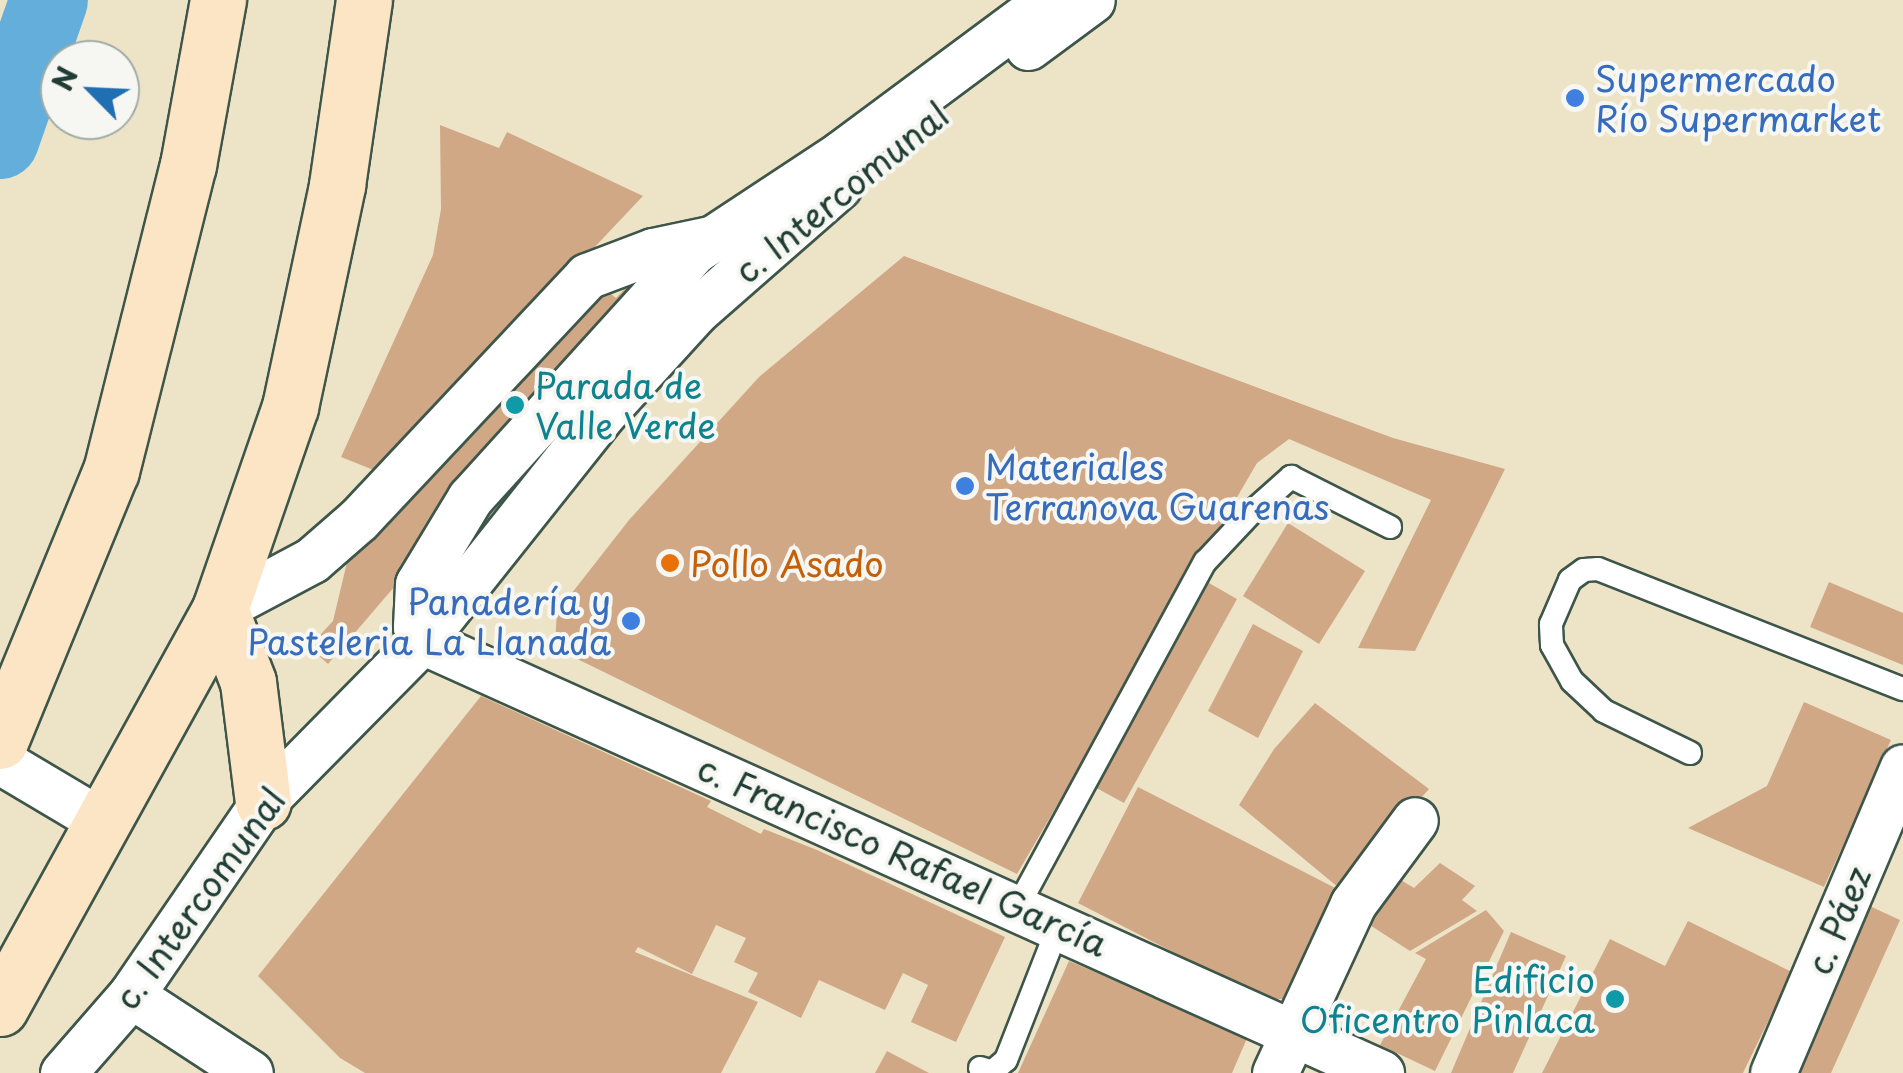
<!DOCTYPE html>
<meta charset="utf-8">
<style>
body{margin:0}
#map{position:relative;width:1903px;height:1073px;overflow:hidden;background:#ede4c8;font-family:"Playpen Sans",sans-serif}
div>[style]{position:absolute}
[style*='--x']{left:calc(var(--x)*1px);top:calc(var(--y)*1px);width:calc(var(--w)*1px);rotate:calc(var(--a)*1deg)}
.river>*{height:78px;margin:-39px;padding:0 39px;transform-origin:39px;border-radius:39px;background:#63aedb}
.building>*{inset:0;background:#d0a886}
.roads{filter:drop-shadow(2px 0 #3e564a) drop-shadow(-2px 0 #3e564a) drop-shadow(0 2px #3e564a) drop-shadow(0 -2px #3e564a)}
.lane>*{height:22px;margin:-11px;padding:0 11px;transform-origin:11px;border-radius:11px;background:#fff}
.street>*{height:45px;margin:-22.5px;padding:0 22.5px;transform-origin:22.5px;border-radius:22.5px;background:#fff}
.secondary>*{height:55px;margin:-27.5px;padding:0 27.5px;transform-origin:27.5px;border-radius:27.5px;background:#fce5c4}
.dots>*{width:28px;height:28px;translate:-50% -50%;box-sizing:border-box;border:5px solid #f6f6f2;border-radius:50%}
span{translate:-50% -50%;white-space:nowrap;text-align:center;line-height:1.15;-webkit-text-stroke:8px #f6f6f2;paint-order:stroke}
.shop-label{font-size:35px;color:#366cbe}
.left{translate:0 -50%;text-align:left}
.right{translate:-100% -50%;text-align:right}
.street-label{font-size:35px;color:#1f3d34}
.culture-label{font-size:35px;color:#0d838f}
.food-label{font-size:35px;color:#c56008}
.north{position:absolute;left:40px;top:40px;width:100px;height:100px;box-sizing:border-box;background:#f6f6f2;border:2px solid #a0aca6;border-radius:50%;rotate:294deg;font-size:28px;font-weight:700;line-height:40px;text-align:center;color:#1f3d34}
.north::after{content:'';display:block;margin:auto;width:35px;height:45px;background:#1f6fb2;clip-path:polygon(50% 0,100% 100%,50% 72%,0 100%)}
</style>
<div id="map">
<div class="river">
<i style="--x:0;--y:140;--w:148;--a:-70.7"></i>
</div>
<div class="building">
<i style="clip-path:polygon(440px 125px,499px 148px,507px 132px,643px 196px,381px 473px,341px 457px,433px 255px,441px 209px)"></i>
<i style="clip-path:polygon(904px 256px,1393px 438px,1505px 469px,1415px 651px,1358px 648px,1431px 500px,1289px 439px,1257px 463px,1017px 874px,567px 654px,555px 643px,557px 612px,629px 520px,759px 377px)"></i>
<i style="clip-path:polygon(633px 280px,647px 293px,328px 664px,309px 647px,333px 621px,349px 554px,605px 289px,616px 298px)"></i>
<i style="clip-path:polygon(1288px 523px,1365px 571px,1319px 644px,1243px 596px)"></i>
<i style="clip-path:polygon(1202px 579px,1237px 599px,1124px 803px,1089px 784px)"></i>
<i style="clip-path:polygon(1829px 582px,1903px 613px,1903px 665px,1810px 627px)"></i>
<i style="clip-path:polygon(1253px 624px,1303px 651px,1258px 738px,1208px 711px)"></i>
<i style="clip-path:polygon(481px 696px,711px 801px,707px 807px,761px 834px,764px 829px,817px 850px,1005px 937px,956px 1042px,911px 1022px,928px 985px,903px 973px,885px 1010px,819px 980px,801px 1018px,748px 992px,758px 973px,734px 962px,746px 938px,716px 925px,692px 974px,638px 947px,635px 952px,758px 1002px,721px 1073px,365px 1073px,340px 1058px,258px 976px)"></i>
<i style="clip-path:polygon(1804px 702px,1891px 740px,1824px 887px,1688px 828px,1767px 786px)"></i>
<i style="clip-path:polygon(1315px 703px,1429px 789px,1388px 835px,1284px 999px,1270px 999px,1227px 980px,1078px 903px,1138px 787px,1345px 893px,1239px 805px,1274px 749px)"></i>
<i style="clip-path:polygon(1440px 863px,1475px 886px,1462px 900px,1477px 911px,1410px 951px,1362px 920px,1391px 874px,1414px 888px)"></i>
<i style="clip-path:polygon(1863px 903px,1900px 920px,1831px 1073px,1786px 1073px)"></i>
<i style="clip-path:polygon(1486px 910px,1504px 931px,1435px 1071px,1380px 1045px,1426px 959px,1415px 953px)"></i>
<i style="clip-path:polygon(1688px 921px,1792px 972px,1743px 1073px,1542px 1073px,1610px 939px,1665px 966px)"></i>
<i style="clip-path:polygon(1511px 932px,1566px 956px,1513px 1073px,1451px 1073px)"></i>
<i style="clip-path:polygon(1069px 961px,1248px 1036px,1232px 1073px,1018px 1073px)"></i>
<i style="clip-path:polygon(887px 1051px,929px 1073px,875px 1073px)"></i>
</div>
<div class="roads">
<div class="lane">
<i style="--x:1690;--y:753;--w:96;--a:-154"></i>
<i style="--x:1604;--y:711;--w:44;--a:-136.8"></i>
<i style="--x:1572;--y:681;--w:41;--a:-119.1"></i>
<i style="--x:1552;--y:645;--w:21;--a:-93"></i>
<i style="--x:1551;--y:624;--w:48;--a:-66.6"></i>
<i style="--x:1570;--y:580;--w:17;--a:-36"></i>
<i style="--x:1584;--y:570;--w:14;--a:-4"></i>
<i style="--x:1598;--y:569;--w:328;--a:21.5"></i>
<i style="--x:1018;--y:906;--w:392;--a:-61.5"></i>
<i style="--x:1205;--y:562;--w:71;--a:-46.7"></i>
<i style="--x:1254;--y:510;--w:50;--a:-41.7"></i>
<i style="--x:1291;--y:477;--w:111;--a:26.8"></i>
<i style="--x:980;--y:1068;--w:13;--a:18"></i>
<i style="--x:992;--y:1072;--w:18;--a:-41"></i>
<i style="--x:1006;--y:1060;--w:145;--a:-68.6"></i>
</div>
<div class="street">
<i style="--x:1048;--y:0;--w:258;--a:143.4"></i>
<i style="--x:841;--y:154;--w:176;--a:146.6"></i>
<i style="--x:694;--y:251;--w:333;--a:132.2"></i>
<i style="--x:470;--y:498;--w:100;--a:121.2"></i>
<i style="--x:418;--y:584;--w:43;--a:92.7"></i>
<i style="--x:416;--y:627;--w:15;--a:67"></i>
<i style="--x:422;--y:641;--w:1052;--a:24.25"></i>
<i style="--x:1028;--y:47;--w:79;--a:-36.3"></i>
<i style="--x:220;--y:609;--w:104;--a:-28"></i>
<i style="--x:312;--y:560;--w:62;--a:-41.1"></i>
<i style="--x:359;--y:519;--w:333;--a:-46.8"></i>
<i style="--x:587;--y:276;--w:71;--a:-20.7"></i>
<i style="--x:653;--y:251;--w:58;--a:-11.9"></i>
<i style="--x:0;--y:761;--w:123;--a:30.7"></i>
<i style="--x:131;--y:995;--w:142;--a:33.2"></i>
<i style="--x:63;--y:1073;--w:103;--a:-48.9"></i>
<i style="--x:131;--y:995;--w:234;--a:-55.6"></i>
<i style="--x:263;--y:802;--w:226;--a:-45.4"></i>
<i style="--x:422;--y:641;--w:294;--a:-51.5"></i>
<i style="--x:605;--y:411;--w:134;--a:-47.7"></i>
<i style="--x:695;--y:312;--w:191;--a:-41.2"></i>
<i style="--x:1275;--y:1073;--w:186;--a:-65.2"></i>
<i style="--x:1353;--y:904;--w:104;--a:-53.6"></i>
<i style="--x:1773;--y:1073;--w:332;--a:-67"></i>
</div>
<div class="secondary">
<i style="--x:220;--y:609;--w:78;--a:69"></i>
<i style="--x:248;--y:682;--w:121;--a:82.9"></i>
<i style="--x:0;--y:741;--w:292;--a:-67.7"></i>
<i style="--x:111;--y:471;--w:316;--a:-75.9"></i>
<i style="--x:188;--y:165;--w:168;--a:-79.7"></i>
<i style="--x:0;--y:1008;--w:456;--a:-61.1"></i>
<i style="--x:220;--y:609;--w:214;--a:-70.9"></i>
<i style="--x:290;--y:407;--w:227;--a:-78"></i>
<i style="--x:337;--y:185;--w:187;--a:-81.7"></i>
</div>
</div>
<div class="dots">
<i style="left:1575px;top:98px;background:#3f7fe0"></i>
<i style="left:515px;top:405px;background:#0f9aa8"></i>
<i style="left:965px;top:486px;background:#3f7fe0"></i>
<i style="left:670px;top:563px;background:#e8710a"></i>
<i style="left:631px;top:621px;background:#3f7fe0"></i>
<i style="left:1615px;top:999px;background:#0f9aa8"></i>
</div>
<div class="shop-label">
<span class="left" style="left:1595px;top:98px">Supermercado<br>Río Supermarket</span>
<span class="left" style="left:985px;top:486px">Materiales<br>Terranova Guarenas</span>
<span class="right" style="left:611px;top:621px">Panadería y<br>Pasteleria La Llanada</span>
</div>
<div class="street-label">
<span style="left:841px;top:192px;rotate:-39deg">c. Intercomunal</span>
<span style="left:903px;top:855px;rotate:24deg">c. Francisco Rafael García</span>
<span style="left:199px;top:898px;rotate:-54deg">c. Intercomunal</span>
<span style="left:1838px;top:920px;rotate:-67deg">c. Páez</span>
</div>
<div class="culture-label">
<span class="left" style="left:535px;top:405px">Parada de<br>Valle Verde</span>
<span class="right" style="left:1595px;top:999px">Edificio<br>Oficentro Pinlaca</span>
</div>
<div class="food-label">
<span class="left" style="left:690px;top:563px">Pollo Asado</span>
</div>
<div class="north">N</div>
</div>
